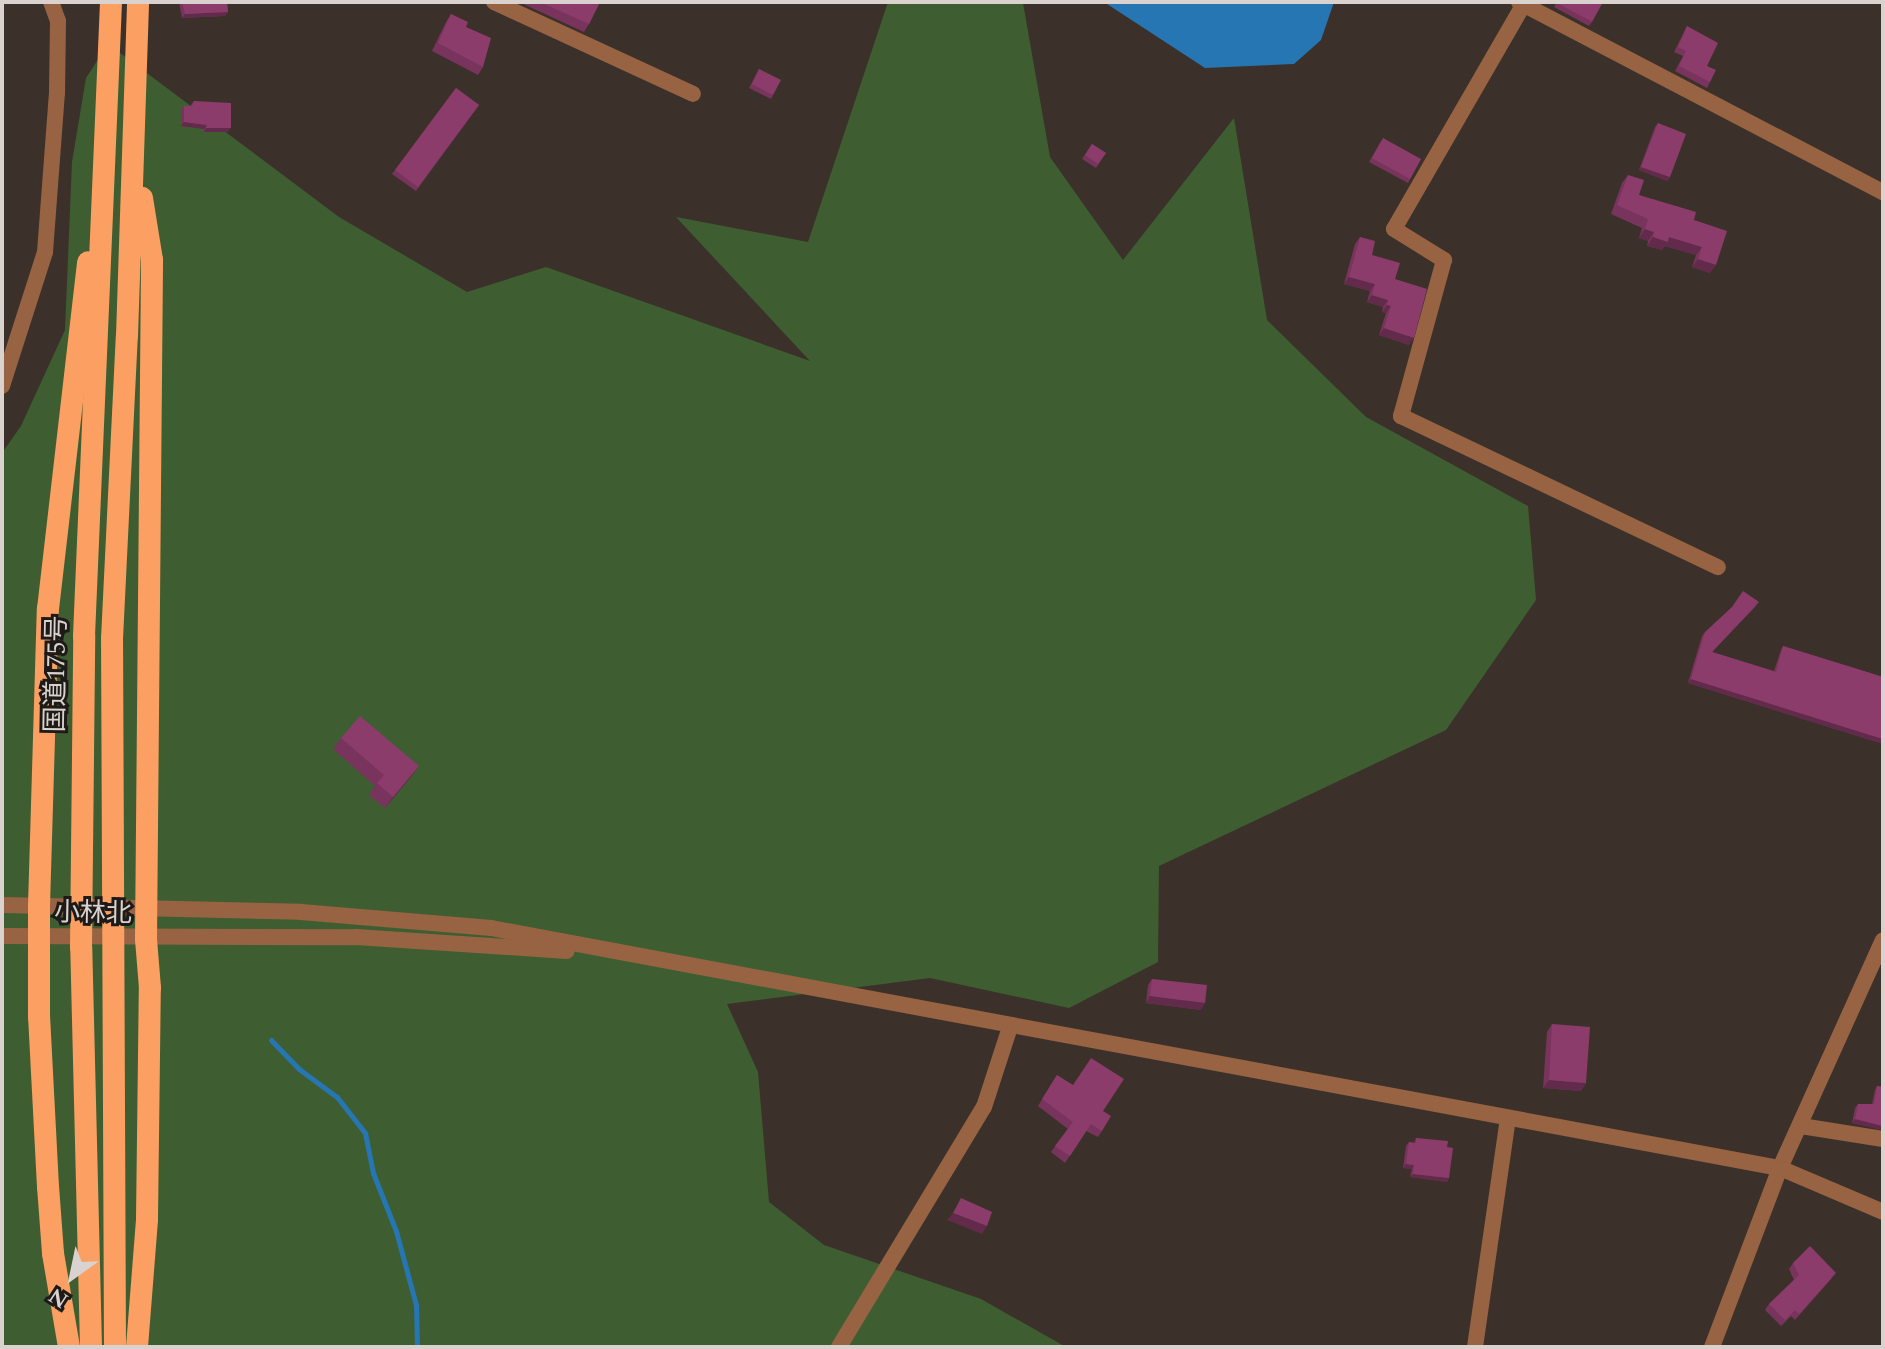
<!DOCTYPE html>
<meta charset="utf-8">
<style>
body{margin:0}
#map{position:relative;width:1885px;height:1349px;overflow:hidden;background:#3b312a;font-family:Spectral,"Noto Sans JP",serif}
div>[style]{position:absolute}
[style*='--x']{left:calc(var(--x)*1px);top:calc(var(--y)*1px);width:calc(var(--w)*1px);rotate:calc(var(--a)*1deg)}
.green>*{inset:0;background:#3e5e31}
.water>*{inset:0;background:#2776b4}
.stream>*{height:5px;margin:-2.5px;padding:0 2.5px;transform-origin:2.5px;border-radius:2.5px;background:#2776b4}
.minor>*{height:16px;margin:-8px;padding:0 8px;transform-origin:8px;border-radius:8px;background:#976342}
.tertiary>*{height:16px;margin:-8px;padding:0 8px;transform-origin:8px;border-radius:8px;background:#976342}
.trunk>*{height:22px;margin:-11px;padding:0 11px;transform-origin:11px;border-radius:11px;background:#fba062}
.wall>*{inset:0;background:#78345c}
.shaded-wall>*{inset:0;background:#622a4b}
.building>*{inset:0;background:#8c3c6b}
span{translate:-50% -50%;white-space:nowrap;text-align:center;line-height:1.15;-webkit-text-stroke:6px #1e1a17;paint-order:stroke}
.street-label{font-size:26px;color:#d9d2ce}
.frame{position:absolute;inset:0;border:4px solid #d9d2ce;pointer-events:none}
.north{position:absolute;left:32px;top:1237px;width:80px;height:80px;-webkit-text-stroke:6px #1e1a17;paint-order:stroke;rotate:213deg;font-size:22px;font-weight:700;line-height:32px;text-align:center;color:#d9d2ce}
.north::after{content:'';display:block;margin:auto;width:28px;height:36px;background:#d9d2ce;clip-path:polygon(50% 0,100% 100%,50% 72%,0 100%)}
</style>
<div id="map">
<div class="green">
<i style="clip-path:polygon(888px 2px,1023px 3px,1050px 157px,1123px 260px,1234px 118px,1267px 320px,1366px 417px,1528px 506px,1536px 600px,1446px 730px,1159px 866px,1158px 962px,1069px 1008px,930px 978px,727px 1004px,758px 1072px,769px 1202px,824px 1245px,981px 1299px,1066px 1347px,2px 1347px,2px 453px,21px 426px,65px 330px,72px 162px,86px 78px,108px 44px,339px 217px,467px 292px,546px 267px,810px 361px,676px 217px,808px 242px)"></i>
</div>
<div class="water">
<i style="clip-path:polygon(1104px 2px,1334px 2px,1321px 40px,1294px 64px,1205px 68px)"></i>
</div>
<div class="stream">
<i style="--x:271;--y:1040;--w:40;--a:46"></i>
<i style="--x:299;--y:1069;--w:47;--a:36.4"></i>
<i style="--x:337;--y:1097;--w:46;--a:52.1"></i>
<i style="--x:365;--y:1133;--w:41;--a:78.7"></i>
<i style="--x:373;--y:1173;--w:62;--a:68.4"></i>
<i style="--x:396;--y:1231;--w:77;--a:74.9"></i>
<i style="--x:416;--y:1305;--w:42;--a:88.6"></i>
</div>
<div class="minor">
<i style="--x:494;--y:2;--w:219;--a:24.8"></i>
<i style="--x:1519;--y:2;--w:411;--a:27.6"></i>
<i style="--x:1525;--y:2;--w:262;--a:120"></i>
<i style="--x:1394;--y:229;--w:59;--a:31.8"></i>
<i style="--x:1444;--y:260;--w:162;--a:105.4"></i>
<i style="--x:1401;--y:416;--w:351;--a:25.5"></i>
<i style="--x:1801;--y:1126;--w:83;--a:9"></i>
<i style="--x:1780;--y:1168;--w:250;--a:-65.7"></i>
<i style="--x:1475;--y:1347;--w:231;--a:-81.8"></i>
</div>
<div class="tertiary">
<i style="--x:2;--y:386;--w:141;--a:-72.2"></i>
<i style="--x:45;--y:252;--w:159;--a:-85.7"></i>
<i style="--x:57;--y:93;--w:72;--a:-89.2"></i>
<i style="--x:58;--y:21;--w:20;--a:-110"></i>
<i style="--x:2;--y:905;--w:299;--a:1.3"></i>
<i style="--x:301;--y:912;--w:191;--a:4.8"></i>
<i style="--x:491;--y:928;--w:1311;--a:10.55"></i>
<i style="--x:1780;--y:1168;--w:112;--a:23.1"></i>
<i style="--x:2;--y:936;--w:354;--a:0.2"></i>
<i style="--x:356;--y:937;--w:211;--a:3.8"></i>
<i style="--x:839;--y:1347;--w:280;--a:-58.9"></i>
<i style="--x:984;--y:1107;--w:84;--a:-72"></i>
<i style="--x:1712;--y:1347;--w:191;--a:-69.2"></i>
</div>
<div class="trunk">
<i style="--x:69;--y:1347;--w:95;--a:-99.7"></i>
<i style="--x:53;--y:1253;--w:66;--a:-94.3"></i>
<i style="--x:48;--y:1187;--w:170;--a:-93"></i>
<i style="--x:39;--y:1017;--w:111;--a:-90"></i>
<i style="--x:39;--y:906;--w:297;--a:-88.3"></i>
<i style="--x:48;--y:609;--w:349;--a:-83.4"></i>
<i style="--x:91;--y:1347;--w:400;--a:-91.4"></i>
<i style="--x:81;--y:947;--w:311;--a:-89.4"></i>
<i style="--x:84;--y:636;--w:635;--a:-87.56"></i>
<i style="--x:115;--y:1347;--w:708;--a:-90.24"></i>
<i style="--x:112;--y:639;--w:303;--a:-87.2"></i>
<i style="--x:127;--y:336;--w:334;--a:-88.1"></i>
<i style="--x:137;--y:1347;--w:128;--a:-85.5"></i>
<i style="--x:147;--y:1219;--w:231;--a:-89.3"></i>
<i style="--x:150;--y:988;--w:49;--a:-94.7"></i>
<i style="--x:146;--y:939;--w:679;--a:-89.49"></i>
<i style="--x:152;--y:260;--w:63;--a:-99.2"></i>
</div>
<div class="wall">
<i style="clip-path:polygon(179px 2px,227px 2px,228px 12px,225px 16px,182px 18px)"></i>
<i style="clip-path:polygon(519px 2px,600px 2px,589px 24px,584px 32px)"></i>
<i style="clip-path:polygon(1557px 2px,1592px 22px,1589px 26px,1554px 7px)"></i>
<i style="clip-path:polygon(451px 14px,466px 27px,483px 67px,478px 75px,432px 51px,446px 22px)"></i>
<i style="clip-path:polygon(1687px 26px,1707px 66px,1710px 82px,1707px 88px,1675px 71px,1683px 56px,1674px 52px)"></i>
<i style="clip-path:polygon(759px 69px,773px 95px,771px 99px,749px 88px)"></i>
<i style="clip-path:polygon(456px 88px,479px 105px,416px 191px,392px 174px)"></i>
<i style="clip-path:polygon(194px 101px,228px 132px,204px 132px,204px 129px,181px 126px,181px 110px,184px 106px,190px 106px)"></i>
<i style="clip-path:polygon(1658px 123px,1670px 177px,1667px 181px,1639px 170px,1655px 127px)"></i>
<i style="clip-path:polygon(1381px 141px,1421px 159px,1408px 183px,1369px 162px)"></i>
<i style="clip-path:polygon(1092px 144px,1106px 153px,1096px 168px,1082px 159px)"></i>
<i style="clip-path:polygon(1628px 175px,1639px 195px,1694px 220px,1710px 273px,1692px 267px,1696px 255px,1665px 246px,1662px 250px,1647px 246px,1648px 241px,1639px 238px,1642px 228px,1611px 214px,1622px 183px)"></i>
<i style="clip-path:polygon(1360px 237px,1372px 255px,1395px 279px,1409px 345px,1379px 335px,1386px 313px,1382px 312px,1383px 307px,1367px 302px,1370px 291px,1344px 284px,1355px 244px)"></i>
<i style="clip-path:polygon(1757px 605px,1712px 652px,1774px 671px,1781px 650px,1783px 646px,1883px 677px,1883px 744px,1688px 683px,1702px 636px,1705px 632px)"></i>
<i style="clip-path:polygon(341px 738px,419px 766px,385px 808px,369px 795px,375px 786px,333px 749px)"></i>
<i style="clip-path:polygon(1152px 979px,1201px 1010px,1146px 1003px,1148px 985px)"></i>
<i style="clip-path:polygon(1552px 1024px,1586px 1083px,1581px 1091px,1543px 1088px,1547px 1032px)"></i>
<i style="clip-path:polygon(1057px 1075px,1103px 1111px,1102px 1131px,1098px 1137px,1086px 1131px,1065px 1163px,1051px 1152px,1068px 1129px,1038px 1106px)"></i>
<i style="clip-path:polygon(1877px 1086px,1883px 1087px,1883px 1130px,1852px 1123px,1855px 1108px,1858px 1104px,1872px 1104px,1875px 1090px)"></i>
<i style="clip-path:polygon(1416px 1138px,1447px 1147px,1449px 1178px,1447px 1182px,1410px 1177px,1412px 1169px,1403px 1168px,1406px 1146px,1409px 1142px,1414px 1143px)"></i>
<i style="clip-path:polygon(1793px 1263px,1832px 1278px,1795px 1320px,1791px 1316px,1781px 1326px,1765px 1310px,1769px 1304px,1794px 1280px,1789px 1269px)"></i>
</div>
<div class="shaded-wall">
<i style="clip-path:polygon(228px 12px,225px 16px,182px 18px,185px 14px)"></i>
<i style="clip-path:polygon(184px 122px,207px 125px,204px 129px,181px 126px)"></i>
<i style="clip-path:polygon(206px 128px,231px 128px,228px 132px,204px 132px)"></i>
<i style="clip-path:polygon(1641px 167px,1670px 177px,1667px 181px,1639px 170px)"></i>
<i style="clip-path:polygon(1645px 229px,1654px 232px,1648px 241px,1639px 238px)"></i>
<i style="clip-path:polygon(1653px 237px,1669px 237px,1702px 247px,1696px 255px,1665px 246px,1662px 250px,1647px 246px)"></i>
<i style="clip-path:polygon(1698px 259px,1716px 265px,1710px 273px,1692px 267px)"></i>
<i style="clip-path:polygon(1349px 277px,1375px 284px,1370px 291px,1344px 284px)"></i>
<i style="clip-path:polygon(1372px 295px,1388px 300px,1383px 307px,1367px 302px)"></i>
<i style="clip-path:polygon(1387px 305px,1391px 306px,1386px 313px,1382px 312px)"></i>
<i style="clip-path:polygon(1384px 328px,1414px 338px,1409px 345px,1379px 335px)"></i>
<i style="clip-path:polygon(1691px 679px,1883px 739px,1883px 744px,1688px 683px)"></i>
<i style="clip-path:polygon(419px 766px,411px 777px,385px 808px,393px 797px)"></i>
<i style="clip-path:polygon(1150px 996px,1205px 1003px,1201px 1010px,1146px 1003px)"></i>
<i style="clip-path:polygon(1549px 1080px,1586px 1083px,1581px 1091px,1543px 1088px)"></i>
<i style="clip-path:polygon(1855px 1119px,1883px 1126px,1883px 1130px,1852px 1123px)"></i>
<i style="clip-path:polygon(1406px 1164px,1414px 1165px,1412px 1169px,1403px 1168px)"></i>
<i style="clip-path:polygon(1413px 1174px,1449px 1178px,1447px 1182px,1410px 1177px)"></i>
<i style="clip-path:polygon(953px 1213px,987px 1226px,982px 1234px,947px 1220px)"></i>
</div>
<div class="building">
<i style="clip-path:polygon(182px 2px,227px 2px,228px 12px,185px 14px)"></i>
<i style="clip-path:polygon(540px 2px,600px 2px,589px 24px)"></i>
<i style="clip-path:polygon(1557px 2px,1603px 2px,1592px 22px,1557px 3px)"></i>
<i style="clip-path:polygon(451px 14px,468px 22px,466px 27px,491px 38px,483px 67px,438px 43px)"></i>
<i style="clip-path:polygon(1687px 26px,1718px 43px,1707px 66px,1716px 70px,1710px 82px,1679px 66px,1686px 51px,1678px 47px)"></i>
<i style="clip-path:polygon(759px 69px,781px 80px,773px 95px,752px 84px)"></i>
<i style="clip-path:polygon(456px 88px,479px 105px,418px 187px,395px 170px)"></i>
<i style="clip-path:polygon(194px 101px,231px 103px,231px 128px,206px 128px,207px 125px,184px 122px,184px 106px,192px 106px)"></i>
<i style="clip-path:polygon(1658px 123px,1686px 134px,1670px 177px,1641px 167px)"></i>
<i style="clip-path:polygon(1383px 138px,1421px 159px,1410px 179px,1372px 158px)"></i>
<i style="clip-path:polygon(1092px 144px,1106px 153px,1098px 164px,1085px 155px)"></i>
<i style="clip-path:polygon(1628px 175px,1644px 180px,1639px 195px,1696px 212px,1694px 220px,1727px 231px,1716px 265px,1698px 259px,1702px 247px,1669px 237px,1668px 242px,1653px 237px,1654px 232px,1645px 229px,1648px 219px,1617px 205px)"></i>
<i style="clip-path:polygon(1360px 237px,1375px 241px,1372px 255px,1400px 263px,1395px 279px,1427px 289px,1414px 338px,1384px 328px,1391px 306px,1387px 305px,1388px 300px,1372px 295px,1375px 284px,1349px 277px)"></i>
<i style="clip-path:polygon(1743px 591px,1759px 602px,1712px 652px,1776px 672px,1783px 646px,1883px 677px,1883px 739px,1691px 679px,1705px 632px,1732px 607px)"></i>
<i style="clip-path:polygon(360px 716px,419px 766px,393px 797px,377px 783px,384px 775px,341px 738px)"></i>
<i style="clip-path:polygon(1152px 979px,1207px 985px,1205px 1003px,1150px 996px)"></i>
<i style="clip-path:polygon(1552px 1024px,1590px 1027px,1586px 1083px,1549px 1080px)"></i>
<i style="clip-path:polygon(1091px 1058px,1124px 1079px,1103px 1111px,1111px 1116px,1102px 1131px,1091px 1124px,1070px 1156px,1055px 1146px,1073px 1122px,1042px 1099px,1057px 1075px,1073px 1085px)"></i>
<i style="clip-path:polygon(1877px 1086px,1883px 1087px,1883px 1126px,1855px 1119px,1858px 1104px,1874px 1104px)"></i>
<i style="clip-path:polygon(1416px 1138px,1448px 1141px,1447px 1147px,1453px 1148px,1449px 1178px,1413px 1174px,1414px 1165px,1406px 1164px,1409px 1142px,1416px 1143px)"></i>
<i style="clip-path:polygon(961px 1198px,992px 1212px,987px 1226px,953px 1213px)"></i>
<i style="clip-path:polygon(1810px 1246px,1836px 1273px,1799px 1314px,1795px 1310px,1785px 1320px,1769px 1304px,1799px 1275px,1793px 1263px)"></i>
</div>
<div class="street-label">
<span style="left:57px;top:674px;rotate:-89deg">国道175号</span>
<span style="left:93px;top:914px;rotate:1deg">小林北</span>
</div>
<div class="frame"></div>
<div class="north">N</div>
</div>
